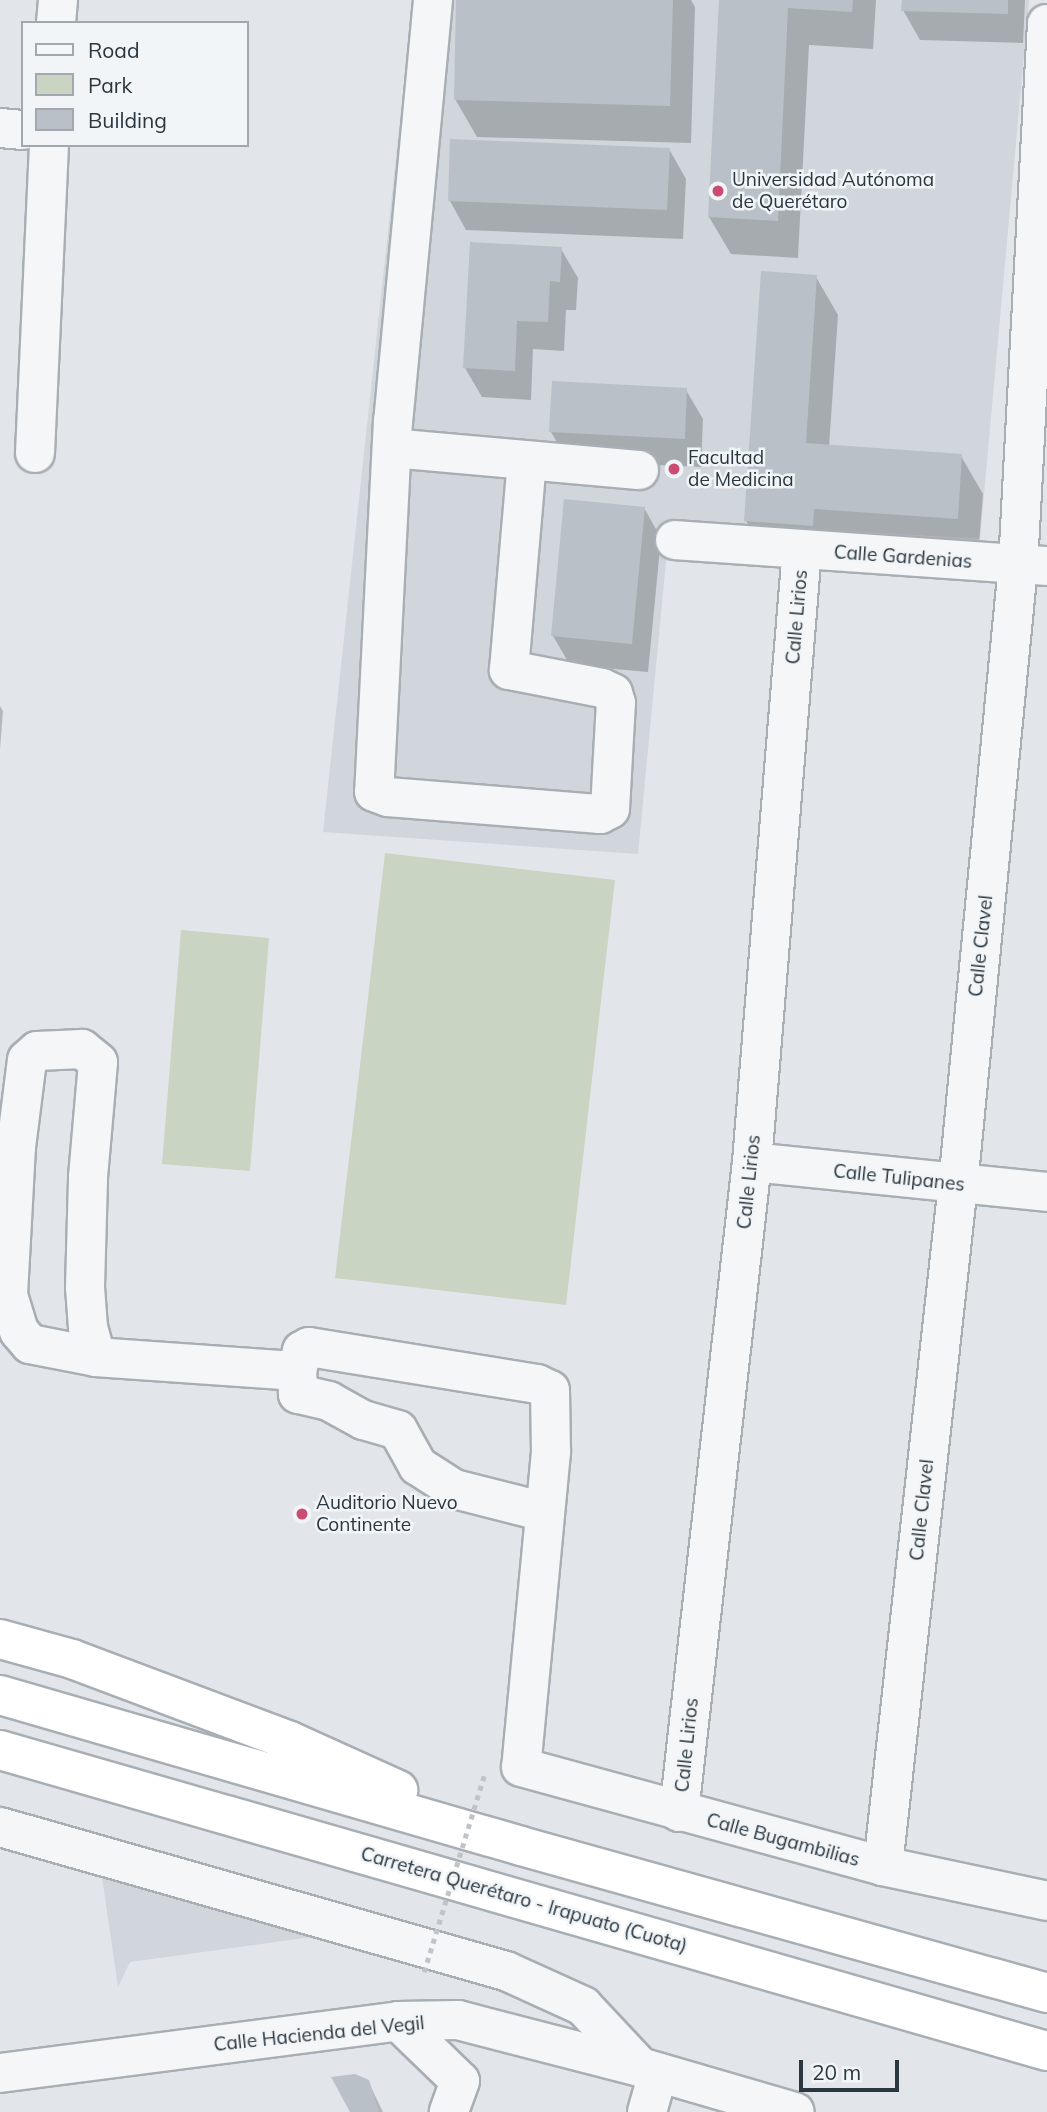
<!DOCTYPE html>
<meta charset="utf-8">
<style>
body{margin:0}
#map{position:relative;width:1047px;height:2112px;overflow:hidden;background:#e2e6ea;font-family:Mulish,sans-serif}
div>[style]{position:absolute}
[style*='--x']{left:calc(var(--x)*1px);top:calc(var(--y)*1px);width:calc(var(--w)*1px);rotate:calc(var(--a)*1deg)}
.built>*{inset:0;background:#d0d6dc}
.green>*{inset:0;background:#cad4c3}
.shadow>*{inset:0;background:#0003}
.building>*{inset:0;background:#b9c0c7}
.roads{filter:drop-shadow(2px 0 #a7aeb4) drop-shadow(-2px 0 #a7aeb4) drop-shadow(0 2px #a7aeb4) drop-shadow(0 -2px #a7aeb4)}
.minor>*{height:38px;margin:-19px;padding:0 19px;transform-origin:19px;border-radius:19px;background:#f5f6f8}
.highway>*{height:38px;margin:-19px;padding:0 19px;transform-origin:19px;border-radius:19px;background:#fff}
.path-bridge>*{height:4.5px;margin-top:-2.25px;transform-origin:0;background:repeating-linear-gradient(90deg,#c0c4c8 0 5px,transparent 0 10px)}
.dots>*{width:19px;height:19px;translate:-50% -50%;box-sizing:border-box;border:4px solid #f2f5f7;border-radius:50%}
span{translate:-50% -50%;white-space:nowrap;text-align:center;line-height:1.15;-webkit-text-stroke:5px #f2f5f7;paint-order:stroke}
.poi-label{font-size:19px;color:#2a3741}
.left{translate:0 -50%;text-align:left}
.street-label{font-size:19px;color:#2a3741}
.legend{position:absolute;left:21px;top:21px;width:228px;height:126px;box-sizing:border-box;background:#f2f5f7;border:2px solid #a2a9ae;margin:0;padding:9px 12px;list-style:none;font-size:21px;color:#2a3741}
.legend li{display:flex;align-items:center;gap:14px;height:35px}
.legend b{width:35px;border:2px solid #a2a9ae}
.scale{position:absolute;left:799px;top:2060px;width:100px;height:32px;box-sizing:border-box;border:4px solid #2a3741;border-top:0;padding-left:9px;font-size:21px;line-height:24px;white-space:nowrap;color:#2a3741;-webkit-text-stroke:5px #f2f5f7;paint-order:stroke}
</style>
<div id="map">
<div class="built">
<i style="clip-path:polygon(413px 0,1029px 0,980px 539px,670px 520px,638px 854px,323px 832px)"></i>
<i style="clip-path:polygon(97px 1843px,306px 1900px,312px 1937px,130px 1962px,118px 1987px)"></i>
</div>
<div class="green">
<i style="clip-path:polygon(385px 853px,615px 880px,566px 1305px,335px 1278px)"></i>
<i style="clip-path:polygon(181px 930px,269px 938px,250px 1171px,162px 1164px)"></i>
</div>
<div class="shadow">
<i style="clip-path:polygon(458px 0,691px 0,695px 7px,691px 143px,477px 137px,455px 99px)"></i>
<i style="clip-path:polygon(731px 0,876px 0,873px 49px,809px 45px,798px 258px,731px 254px,709px 217px)"></i>
<i style="clip-path:polygon(903px 0,1025px 0,1023px 43px,920px 40px,903px 10px)"></i>
<i style="clip-path:polygon(669px 149px,686px 179px,683px 239px,466px 230px,450px 201px)"></i>
<i style="clip-path:polygon(561px 249px,578px 278px,576px 310px,566px 310px,564px 351px,533px 349px,531px 400px,482px 397px,465px 368px)"></i>
<i style="clip-path:polygon(816px 277px,838px 315px,829px 447px,961px 456px,983px 494px,978px 556px,768px 558px,746px 521px)"></i>
<i style="clip-path:polygon(686px 390px,703px 419px,701px 467px,568px 461px,551px 432px)"></i>
<i style="clip-path:polygon(644px 508px,661px 538px,648px 672px,570px 665px,553px 636px)"></i>
<i style="clip-path:polygon(0 706px,3px 711px,0 749px)"></i>
<i style="clip-path:polygon(368px 2081px,383px 2112px,353px 2112px)"></i>
</div>
<div class="building">
<i style="clip-path:polygon(456px 0,673px 0,670px 106px,454px 100px)"></i>
<i style="clip-path:polygon(719px 0,853px 0,852px 12px,788px 8px,778px 221px,708px 217px)"></i>
<i style="clip-path:polygon(902px 0,1008px 0,1008px 14px,901px 11px)"></i>
<i style="clip-path:polygon(450px 139px,670px 148px,667px 210px,448px 201px)"></i>
<i style="clip-path:polygon(470px 242px,562px 247px,560px 282px,550px 281px,548px 322px,517px 321px,515px 371px,463px 368px)"></i>
<i style="clip-path:polygon(761px 271px,817px 275px,806px 443px,962px 454px,958px 519px,814px 509px,813px 526px,744px 521px)"></i>
<i style="clip-path:polygon(552px 381px,687px 388px,685px 439px,549px 432px)"></i>
<i style="clip-path:polygon(564px 499px,645px 507px,632px 644px,551px 636px)"></i>
<i style="clip-path:polygon(355px 2074px,369px 2080px,379px 2112px,350px 2112px,331px 2077px)"></i>
</div>
<div class="roads">
<div class="minor">
<i style="--x:433;--y:0;--w:422;--a:95.4"></i>
<i style="--x:393;--y:420;--w:372;--a:92.9"></i>
<i style="--x:374;--y:792;--w:15;--a:20"></i>
<i style="--x:388;--y:797;--w:213;--a:4.6"></i>
<i style="--x:600;--y:814;--w:11;--a:-27"></i>
<i style="--x:610;--y:809;--w:106;--a:-86.8"></i>
<i style="--x:616;--y:703;--w:10;--a:-107"></i>
<i style="--x:613;--y:693;--w:12;--a:-156"></i>
<i style="--x:602;--y:688;--w:95;--a:-169"></i>
<i style="--x:509;--y:670;--w:210;--a:-85.1"></i>
<i style="--x:56;--y:23;--w:23;--a:-85"></i>
<i style="--x:0;--y:128;--w:23;--a:5"></i>
<i style="--x:392;--y:448;--w:248;--a:5.1"></i>
<i style="--x:35;--y:453;--w:308;--a:-87.4"></i>
<i style="--x:675;--y:540;--w:373;--a:4"></i>
<i style="--x:752;--y:1162;--w:297;--a:5.8"></i>
<i style="--x:96;--y:1357;--w:30;--a:-105"></i>
<i style="--x:88;--y:1328;--w:41;--a:-94.2"></i>
<i style="--x:85;--y:1287;--w:110;--a:-88.4"></i>
<i style="--x:88;--y:1177;--w:115;--a:-85"></i>
<i style="--x:98;--y:1062;--w:21;--a:-141"></i>
<i style="--x:82;--y:1049;--w:45;--a:177.5"></i>
<i style="--x:37;--y:1051;--w:13;--a:138"></i>
<i style="--x:27;--y:1060;--w:88;--a:97.2"></i>
<i style="--x:16;--y:1147;--w:148;--a:93.1"></i>
<i style="--x:8;--y:1295;--w:38;--a:73"></i>
<i style="--x:19;--y:1331;--w:17;--a:50"></i>
<i style="--x:30;--y:1344;--w:67;--a:11.1"></i>
<i style="--x:96;--y:1357;--w:201;--a:4"></i>
<i style="--x:545;--y:1512;--w:94;--a:-165.8"></i>
<i style="--x:454;--y:1489;--w:43;--a:-147.4"></i>
<i style="--x:418;--y:1466;--w:41;--a:-119.1"></i>
<i style="--x:398;--y:1430;--w:36;--a:-164"></i>
<i style="--x:363;--y:1420;--w:39;--a:-151"></i>
<i style="--x:329;--y:1401;--w:32;--a:-167"></i>
<i style="--x:298;--y:1394;--w:23;--a:-92"></i>
<i style="--x:297;--y:1371;--w:21;--a:-76"></i>
<i style="--x:302;--y:1351;--w:8;--a:-30"></i>
<i style="--x:309;--y:1347;--w:231;--a:9.2"></i>
<i style="--x:537;--y:1384;--w:14;--a:25"></i>
<i style="--x:550;--y:1390;--w:62;--a:89.1"></i>
<i style="--x:551;--y:1452;--w:316;--a:95.4"></i>
<i style="--x:521;--y:1767;--w:375;--a:15.3"></i>
<i style="--x:883;--y:1866;--w:168;--a:12"></i>
<i style="--x:679;--y:1812;--w:654;--a:-83.59"></i>
<i style="--x:752;--y:1162;--w:614;--a:-85.33"></i>
<i style="--x:0;--y:1827;--w:526;--a:15.89"></i>
<i style="--x:506;--y:1971;--w:85;--a:24.4"></i>
<i style="--x:583;--y:2006;--w:83;--a:46.9"></i>
<i style="--x:883;--y:1866;--w:685;--a:-83.72"></i>
<i style="--x:958;--y:1185;--w:622;--a:-84.46"></i>
<i style="--x:1018;--y:566;--w:543;--a:-86.94"></i>
<i style="--x:398;--y:2021;--w:86;--a:44.1"></i>
<i style="--x:460;--y:2081;--w:33;--a:110"></i>
<i style="--x:0;--y:2073;--w:401;--a:-7.4"></i>
<i style="--x:398;--y:2021;--w:60;--a:-1"></i>
<i style="--x:458;--y:2020;--w:188;--a:14.5"></i>
<i style="--x:640;--y:2067;--w:161;--a:16.2"></i>
<i style="--x:647;--y:2112;--w:41;--a:-74.2"></i>
</div>
<div class="highway">
<i style="--x:0;--y:1639;--w:75;--a:15.5"></i>
<i style="--x:72;--y:1659;--w:233;--a:20.6"></i>
<i style="--x:290;--y:1741;--w:119;--a:24.4"></i>
<i style="--x:0;--y:1695;--w:542;--a:16.16"></i>
<i style="--x:521;--y:1846;--w:546;--a:15.61"></i>
<i style="--x:0;--y:1750;--w:1089;--a:16.04"></i>
</div>
</div>
<div class="path-bridge">
<i style="--x:424;--y:1972;--w:209;--a:-73"></i>
</div>
<div class="dots">
<i style="left:718px;top:191px;background:#cb4b73"></i>
<i style="left:674px;top:469px;background:#cb4b73"></i>
<i style="left:302px;top:1514px;background:#cb4b73"></i>
</div>
<div class="poi-label">
<span class="left" style="left:732px;top:191px">Universidad Autónoma<br>de Querétaro</span>
<span class="left" style="left:688px;top:469px">Facultad<br>de Medicina</span>
<span class="left" style="left:316px;top:1514px">Auditorio Nuevo<br>Continente</span>
</div>
<div class="street-label">
<span style="left:903px;top:557px;rotate:4deg">Calle Gardenias</span>
<span style="left:797px;top:617px;rotate:-85deg">Calle Lirios</span>
<span style="left:981px;top:946px;rotate:-84deg">Calle Clavel</span>
<span style="left:899px;top:1178px;rotate:6deg">Calle Tulipanes</span>
<span style="left:749px;top:1182px;rotate:-84deg">Calle Lirios</span>
<span style="left:922px;top:1510px;rotate:-84deg">Calle Clavel</span>
<span style="left:687px;top:1745px;rotate:-84deg">Calle Lirios</span>
<span style="left:783px;top:1840px;rotate:15deg">Calle Bugambilias</span>
<span style="left:524px;top:1900px;rotate:16deg">Carretera Querétaro - Irapuato (Cuota)</span>
<span style="left:319px;top:2034px;rotate:-6deg">Calle Hacienda del Vegil</span>
</div>
<ul class="legend">
<li><b style="height:9px;background:#f5f6f8"></b>Road</li>
<li><b style="height:19px;background:#cad4c3"></b>Park</li>
<li><b style="height:19px;background:#b9c0c7"></b>Building</li>
</ul>
<div class="scale">20 m</div>
</div>
